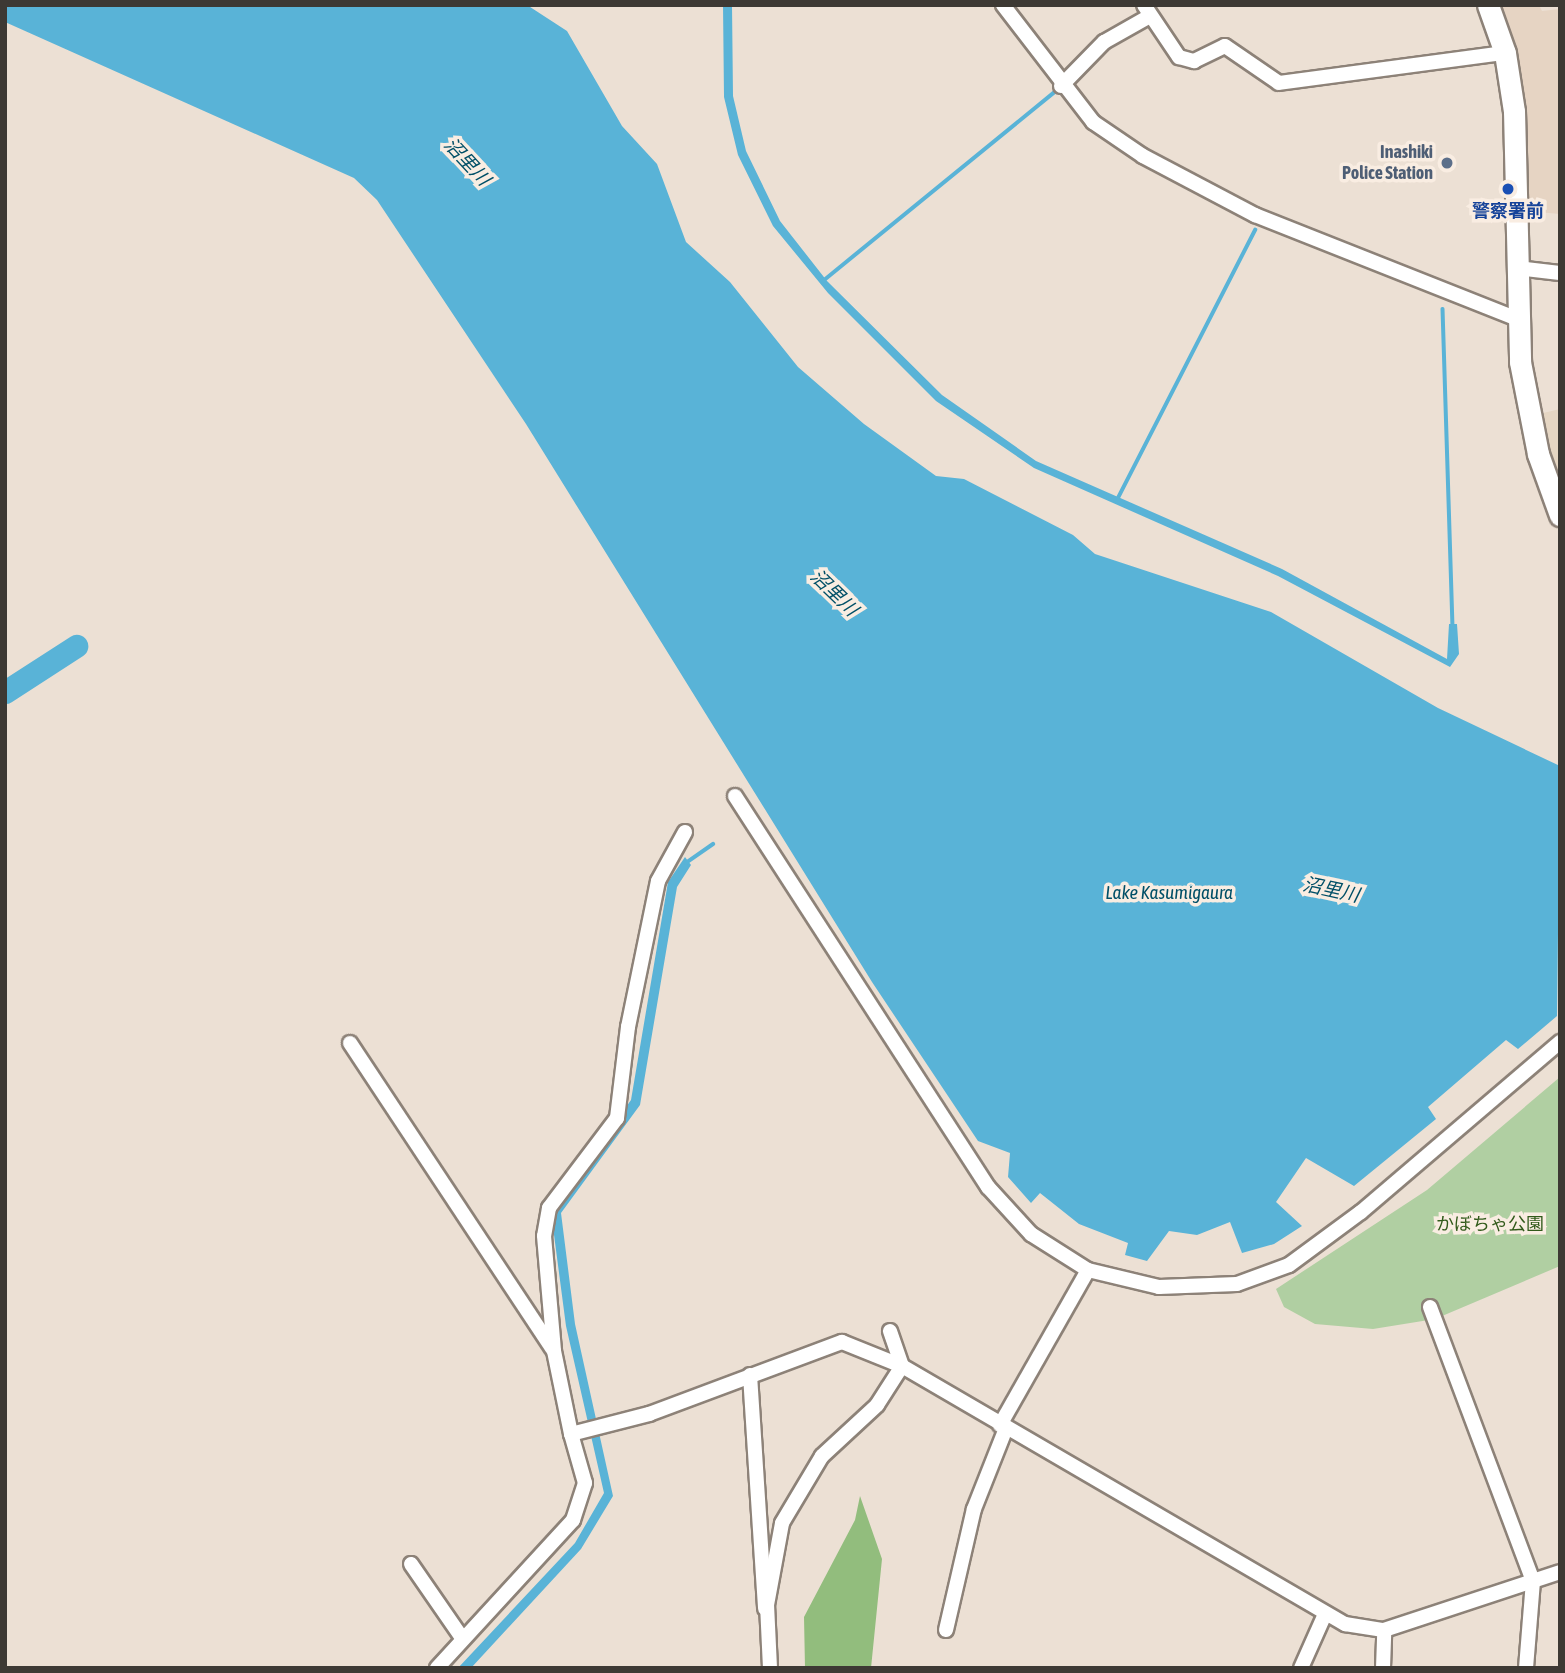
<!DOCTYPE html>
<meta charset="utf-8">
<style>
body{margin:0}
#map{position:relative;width:1565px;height:1673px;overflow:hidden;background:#ece0d4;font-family:"Asap Condensed","Noto Sans JP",sans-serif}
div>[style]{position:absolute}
.commercial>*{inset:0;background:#e5d6c3}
.built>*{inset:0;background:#e6d4c3}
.green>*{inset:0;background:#b0cfa2}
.forest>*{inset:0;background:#92bd7d}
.water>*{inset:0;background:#59b3d7}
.stream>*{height:3.5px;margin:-1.75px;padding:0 1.75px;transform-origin:1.75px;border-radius:1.75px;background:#59b3d7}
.river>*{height:23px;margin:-11.5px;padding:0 11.5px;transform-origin:11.5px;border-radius:11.5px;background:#59b3d7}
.roads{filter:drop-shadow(2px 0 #8d8278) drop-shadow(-2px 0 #8d8278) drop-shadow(0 2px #8d8278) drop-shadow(0 -2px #8d8278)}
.street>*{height:14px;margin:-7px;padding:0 7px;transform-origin:7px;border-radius:7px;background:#fff}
.secondary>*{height:21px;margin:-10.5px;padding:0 10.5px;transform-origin:10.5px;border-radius:10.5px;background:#fff}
.dots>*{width:19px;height:19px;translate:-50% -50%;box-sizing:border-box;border:4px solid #f9ede2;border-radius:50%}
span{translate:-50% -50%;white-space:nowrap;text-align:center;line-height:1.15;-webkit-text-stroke:7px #f9ede2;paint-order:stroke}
.service-label{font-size:18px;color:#4e5e75;font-weight:700}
.right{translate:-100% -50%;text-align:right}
.transit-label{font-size:18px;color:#164399;font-weight:700}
.park-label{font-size:18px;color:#315a1a}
.water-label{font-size:19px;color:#004f67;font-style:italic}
.frame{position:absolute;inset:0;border:7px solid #3d3934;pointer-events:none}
</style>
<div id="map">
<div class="commercial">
<i style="clip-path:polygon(1560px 409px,1560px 491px,1539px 414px)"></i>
</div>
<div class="built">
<i style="clip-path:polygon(1539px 5px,1542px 11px,1560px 9px,1560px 214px,1527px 211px,1521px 95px,1502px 7px)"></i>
</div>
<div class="green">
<i style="clip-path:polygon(1560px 1077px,1560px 1266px,1435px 1319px,1373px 1329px,1315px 1324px,1284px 1307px,1276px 1289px,1427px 1190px)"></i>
</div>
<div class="forest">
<i style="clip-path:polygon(860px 1496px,882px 1559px,871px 1668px,805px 1668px,804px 1617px,855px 1520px)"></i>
</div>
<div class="water">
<i style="clip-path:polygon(5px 5px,527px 5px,567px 31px,622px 126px,657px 164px,686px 242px,730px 282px,798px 367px,864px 424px,936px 476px,964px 479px,1073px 535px,1095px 554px,1271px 612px,1438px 708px,1560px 766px,1557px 1016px,1518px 1049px,1506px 1040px,1428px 1107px,1436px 1119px,1354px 1186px,1306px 1158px,1276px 1202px,1302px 1226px,1274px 1244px,1242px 1253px,1230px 1222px,1197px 1235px,1169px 1231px,1147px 1261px,1125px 1255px,1128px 1243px,1079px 1224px,1040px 1193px,1031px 1203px,1008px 1177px,1010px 1153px,978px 1141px,872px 982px,526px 424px,377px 200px,354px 178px,5px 22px)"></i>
<i style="clip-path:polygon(723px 5px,732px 5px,733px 96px,746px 151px,780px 221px,827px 281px,942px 395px,1036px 461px,1282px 569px,1447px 659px,1449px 624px,1457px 624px,1459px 654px,1450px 667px,1278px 576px,1034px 468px,936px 401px,828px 293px,773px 226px,738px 155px,724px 97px)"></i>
<i style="clip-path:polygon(685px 857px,691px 865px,677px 887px,640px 1105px,561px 1213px,575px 1324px,613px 1496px,581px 1549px,471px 1668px,458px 1668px,575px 1543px,604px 1493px,566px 1326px,551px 1212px,631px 1100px,668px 882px)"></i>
</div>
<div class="stream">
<i style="left:823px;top:281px;width:301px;rotate:-39.2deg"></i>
<i style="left:1443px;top:309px;width:320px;rotate:88.2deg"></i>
<i style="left:1118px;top:498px;width:301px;rotate:-62.9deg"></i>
<i style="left:686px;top:863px;width:33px;rotate:-35deg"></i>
</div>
<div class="river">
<i style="left:5px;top:692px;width:85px;rotate:-32.9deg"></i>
</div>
<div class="roads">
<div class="street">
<i style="left:1003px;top:5px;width:148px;rotate:52.4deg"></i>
<i style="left:1093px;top:122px;width:60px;rotate:34.2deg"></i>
<i style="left:1143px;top:156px;width:127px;rotate:27.8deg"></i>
<i style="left:1255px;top:215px;width:283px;rotate:21.6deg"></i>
<i style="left:1144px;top:5px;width:63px;rotate:56.1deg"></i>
<i style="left:1179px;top:57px;width:16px;rotate:15deg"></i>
<i style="left:1194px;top:61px;width:34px;rotate:-26deg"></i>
<i style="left:1225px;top:46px;width:65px;rotate:34.4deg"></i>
<i style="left:1279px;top:83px;width:228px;rotate:-7.6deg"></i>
<i style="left:1061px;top:86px;width:62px;rotate:-45.7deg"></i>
<i style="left:1104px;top:42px;width:53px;rotate:-29.5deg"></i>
<i style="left:1517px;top:268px;width:43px;rotate:6.6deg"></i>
<i style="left:735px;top:796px;width:466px;rotate:57.1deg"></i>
<i style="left:988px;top:1187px;width:64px;rotate:47.5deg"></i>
<i style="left:1031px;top:1234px;width:67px;rotate:32.3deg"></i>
<i style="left:1088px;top:1270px;width:73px;rotate:13.5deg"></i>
<i style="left:1159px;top:1287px;width:78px;rotate:-2.2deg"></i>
<i style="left:1237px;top:1284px;width:55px;rotate:-20.1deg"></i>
<i style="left:1289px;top:1265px;width:89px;rotate:-36.4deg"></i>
<i style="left:1361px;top:1212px;width:262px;rotate:-40.5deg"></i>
<i style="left:685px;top:832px;width:56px;rotate:118.9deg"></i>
<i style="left:658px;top:881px;width:149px;rotate:101.6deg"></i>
<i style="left:628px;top:1027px;width:92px;rotate:96.9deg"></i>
<i style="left:617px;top:1118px;width:113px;rotate:127.1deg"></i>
<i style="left:549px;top:1208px;width:28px;rotate:100deg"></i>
<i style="left:544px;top:1236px;width:115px;rotate:85deg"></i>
<i style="left:554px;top:1351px;width:85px;rotate:78.4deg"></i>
<i style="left:571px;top:1434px;width:81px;rotate:-14.4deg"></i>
<i style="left:649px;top:1414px;width:206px;rotate:-20.5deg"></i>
<i style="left:842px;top:1342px;width:65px;rotate:21.8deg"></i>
<i style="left:902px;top:1366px;width:513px;rotate:30.22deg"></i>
<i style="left:1345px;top:1624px;width:39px;rotate:9deg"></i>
<i style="left:1384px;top:1630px;width:185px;rotate:-18.2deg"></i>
<i style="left:350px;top:1043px;width:366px;rotate:56.5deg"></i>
<i style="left:1430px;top:1307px;width:293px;rotate:69.4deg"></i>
<i style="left:1533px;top:1581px;width:87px;rotate:94.6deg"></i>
<i style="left:750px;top:1375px;width:234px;rotate:86.3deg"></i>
<i style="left:1000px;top:1425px;width:178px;rotate:-60.4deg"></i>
<i style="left:411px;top:1564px;width:90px;rotate:55.4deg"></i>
<i style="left:946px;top:1630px;width:124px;rotate:-77deg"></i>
<i style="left:974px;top:1509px;width:87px;rotate:-68.4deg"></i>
<i style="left:437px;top:1668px;width:201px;rotate:-47.4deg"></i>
<i style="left:573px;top:1520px;width:39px;rotate:-72deg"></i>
<i style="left:585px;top:1483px;width:51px;rotate:-105.9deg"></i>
<i style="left:770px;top:1668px;width:63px;rotate:-92.7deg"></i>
<i style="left:767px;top:1605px;width:83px;rotate:-79.6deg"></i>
<i style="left:782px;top:1523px;width:78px;rotate:-59.2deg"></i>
<i style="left:822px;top:1456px;width:75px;rotate:-42.8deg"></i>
<i style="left:877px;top:1405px;width:46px;rotate:-57.3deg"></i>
<i style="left:902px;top:1366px;width:37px;rotate:-109deg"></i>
<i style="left:1301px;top:1668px;width:59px;rotate:-66deg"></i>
<i style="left:1383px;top:1668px;width:38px;rotate:-88deg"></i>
</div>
<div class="secondary">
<i style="left:1488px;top:5px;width:51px;rotate:70.5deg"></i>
<i style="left:1505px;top:53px;width:59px;rotate:81.2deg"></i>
<i style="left:1514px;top:111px;width:251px;rotate:88.6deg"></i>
<i style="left:1520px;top:362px;width:94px;rotate:78.9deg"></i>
<i style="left:1538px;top:454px;width:65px;rotate:70.2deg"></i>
</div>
</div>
<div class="dots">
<i style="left:1447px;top:163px;background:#5c6f8a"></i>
<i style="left:1508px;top:189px;background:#1a4fb4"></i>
</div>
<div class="service-label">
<span class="right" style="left:1433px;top:163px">Inashiki<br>Police Station</span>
</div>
<div class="transit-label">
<span style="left:1508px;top:211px">警察署前</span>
</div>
<div class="park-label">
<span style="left:1490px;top:1224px">かぼちゃ公園</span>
</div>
<div class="water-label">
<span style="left:467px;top:162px;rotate:47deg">沼里川</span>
<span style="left:834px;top:593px;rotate:44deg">沼里川</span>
<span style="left:1331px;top:890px;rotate:12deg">沼里川</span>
<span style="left:1169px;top:893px">Lake Kasumigaura</span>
</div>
<div class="frame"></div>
</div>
